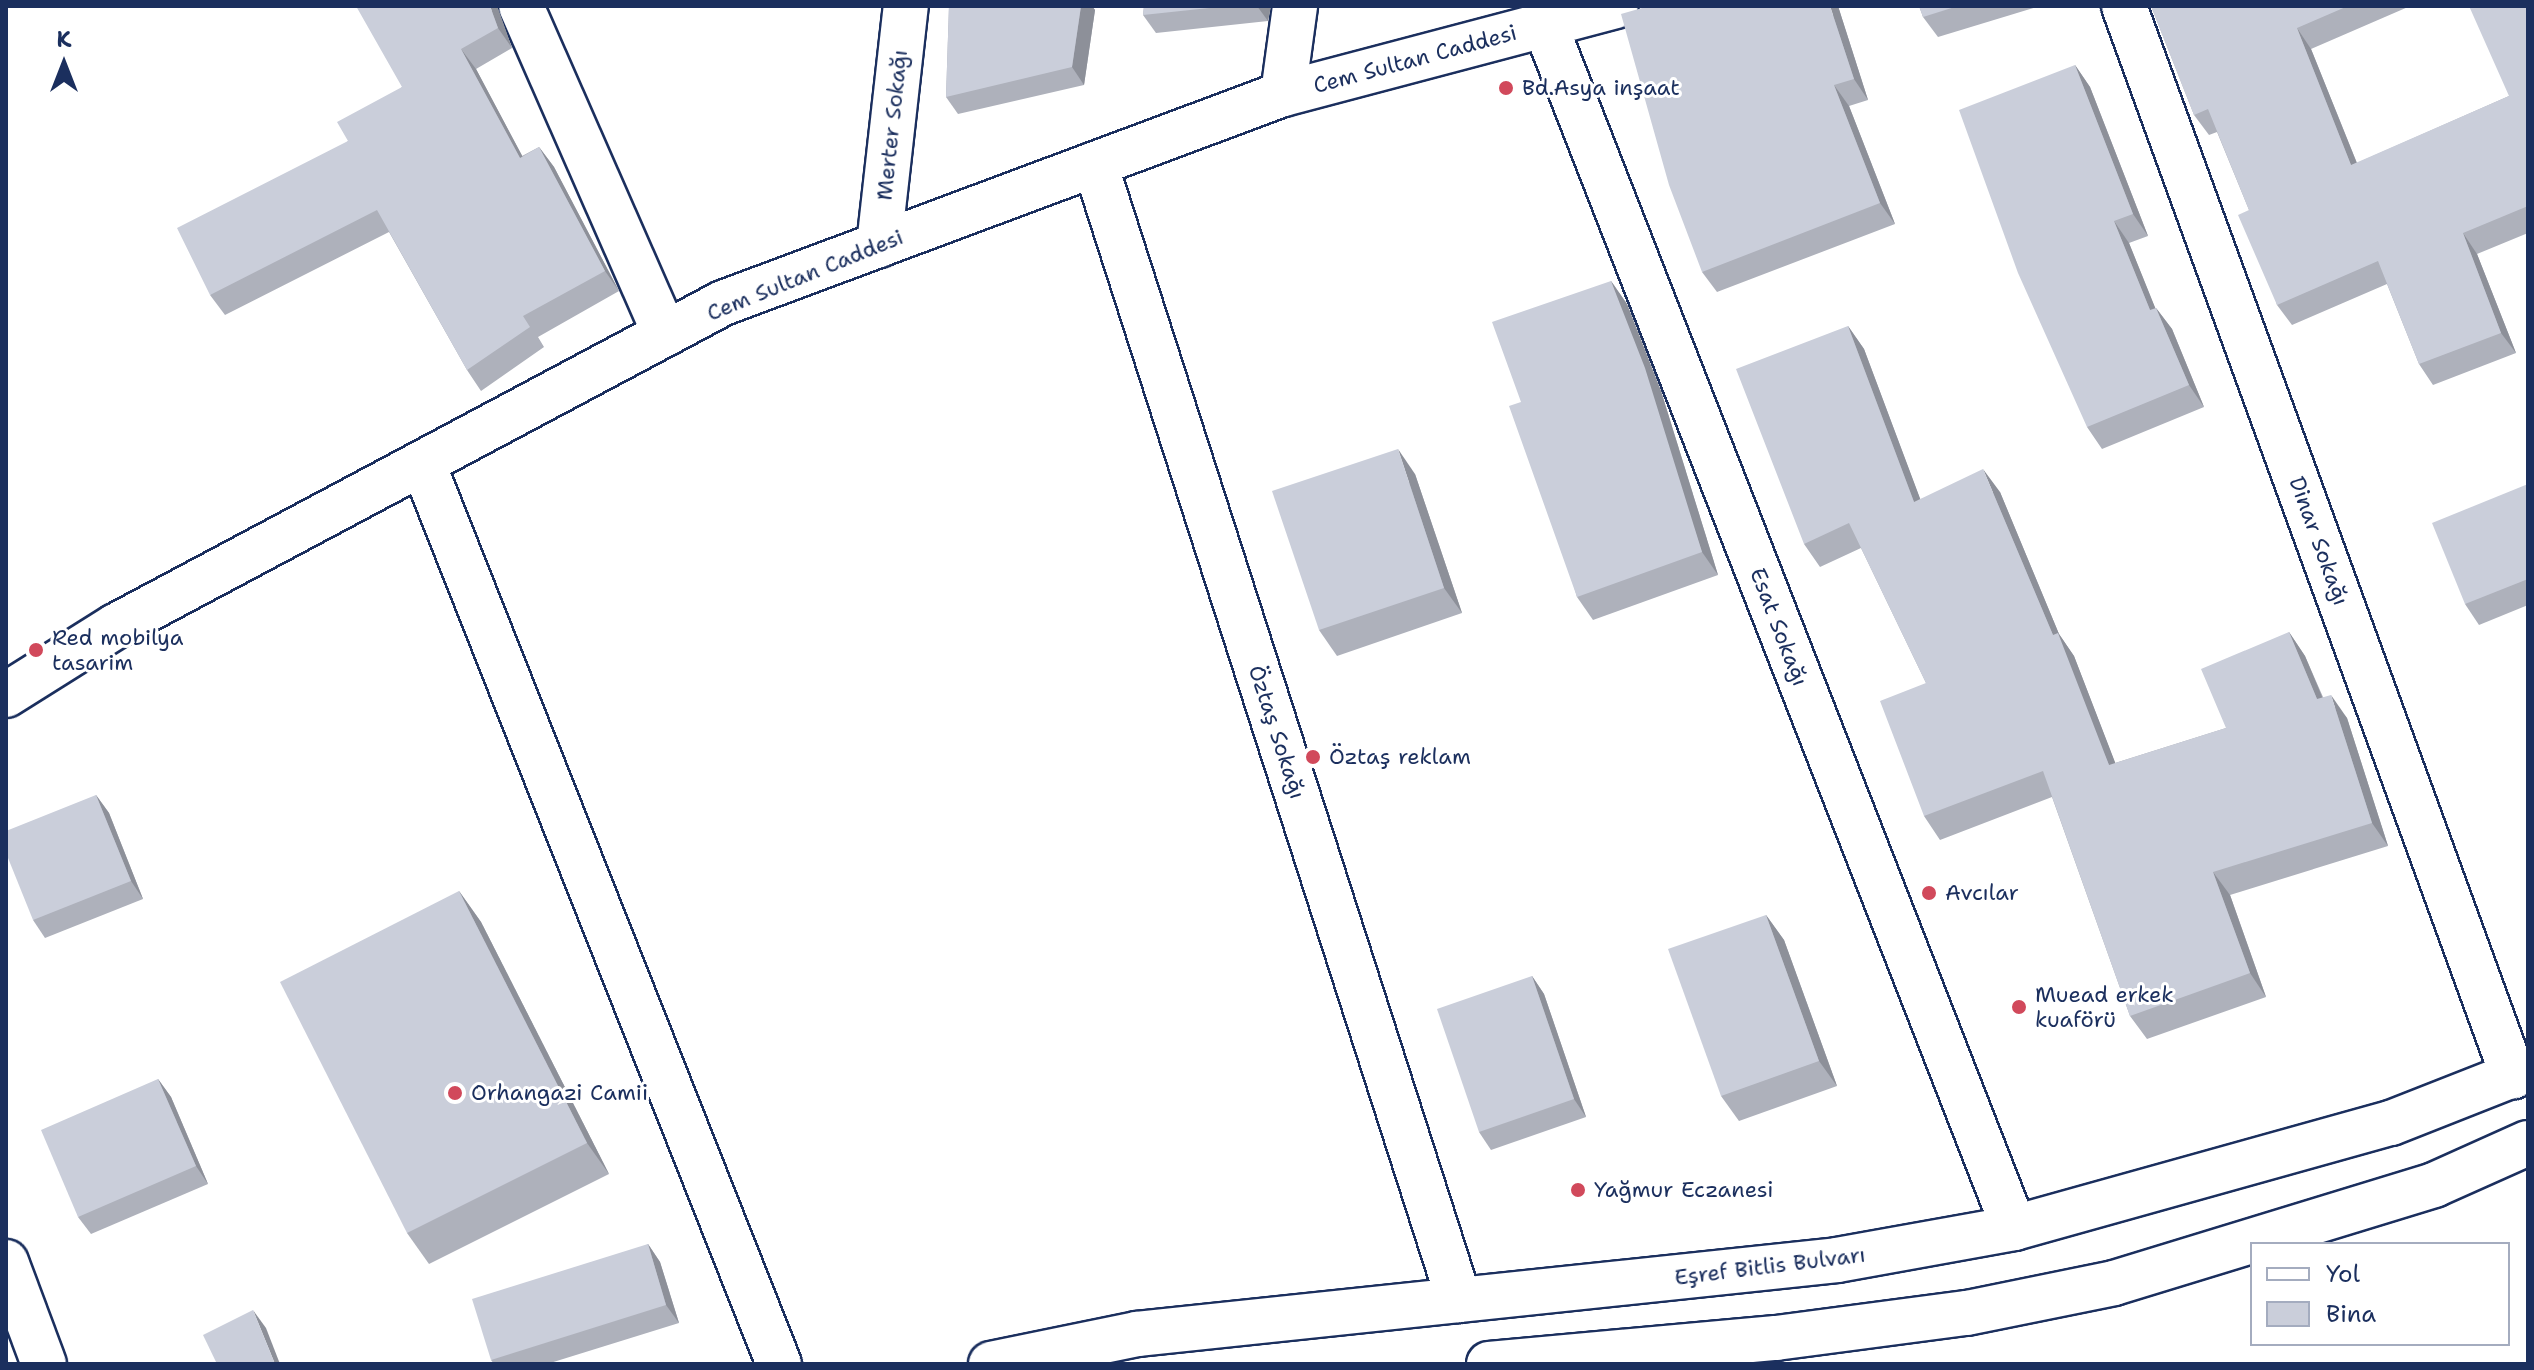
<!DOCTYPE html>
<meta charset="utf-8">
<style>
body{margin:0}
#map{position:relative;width:2534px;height:1370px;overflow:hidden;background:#fff;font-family:"Shantell Sans",sans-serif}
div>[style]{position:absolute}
.roads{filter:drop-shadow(2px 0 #1b2f5e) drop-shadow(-2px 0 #1b2f5e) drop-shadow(0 2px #1b2f5e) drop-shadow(0 -2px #1b2f5e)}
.street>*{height:44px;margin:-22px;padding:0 22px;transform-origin:22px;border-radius:22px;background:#fff}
.primary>*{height:44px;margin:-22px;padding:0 22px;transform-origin:22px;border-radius:22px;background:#fff}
.wall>*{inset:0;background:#aeb1bb}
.shaded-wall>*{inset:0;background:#8d9099}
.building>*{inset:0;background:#caceda}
.dots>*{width:22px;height:22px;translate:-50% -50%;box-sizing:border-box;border:4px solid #fff;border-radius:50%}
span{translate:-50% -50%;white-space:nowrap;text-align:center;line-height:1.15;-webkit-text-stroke:6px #fff;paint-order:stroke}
.street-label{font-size:22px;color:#1b2f5e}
.poi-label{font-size:22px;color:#1b2f5e}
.left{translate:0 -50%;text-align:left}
.frame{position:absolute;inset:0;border:8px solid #1b2f5e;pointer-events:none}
.legend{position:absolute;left:2250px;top:1242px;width:260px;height:104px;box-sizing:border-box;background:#fff;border:2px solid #a4acbf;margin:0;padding:10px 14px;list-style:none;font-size:24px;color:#1b2f5e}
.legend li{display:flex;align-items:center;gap:16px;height:40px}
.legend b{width:40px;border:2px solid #a4acbf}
.north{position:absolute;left:24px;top:24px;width:80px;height:80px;-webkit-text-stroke:6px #fff;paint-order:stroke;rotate:0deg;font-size:22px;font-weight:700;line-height:32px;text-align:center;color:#1b2f5e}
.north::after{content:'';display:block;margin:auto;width:28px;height:36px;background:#1b2f5e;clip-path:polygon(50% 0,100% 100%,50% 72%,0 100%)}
</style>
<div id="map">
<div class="roads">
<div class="street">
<i style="left:521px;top:6px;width:358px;rotate:66.3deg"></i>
<i style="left:2124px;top:6px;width:1139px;rotate:70.02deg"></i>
<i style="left:1545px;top:25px;width:1291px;rotate:68.7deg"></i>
<i style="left:1283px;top:94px;width:89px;rotate:-82.2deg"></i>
<i style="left:1095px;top:164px;width:1193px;rotate:72.23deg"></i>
<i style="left:879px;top:245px;width:241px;rotate:-83.6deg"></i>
<i style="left:423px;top:464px;width:968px;rotate:68.42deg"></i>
<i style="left:6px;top:695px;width:130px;rotate:-32.1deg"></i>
<i style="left:116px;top:626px;width:688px;rotate:-28.02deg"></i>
<i style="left:723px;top:303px;width:598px;rotate:-20.47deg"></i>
<i style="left:1283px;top:94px;width:344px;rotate:-14.8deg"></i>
<i style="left:6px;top:1262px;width:109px;rotate:69.6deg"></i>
</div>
<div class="primary">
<i style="left:991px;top:1364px;width:149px;rotate:-11.6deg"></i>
<i style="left:1137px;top:1334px;width:704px;rotate:-6.03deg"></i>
<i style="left:1837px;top:1260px;width:180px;rotate:-10.2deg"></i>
<i style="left:2014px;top:1228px;width:391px;rotate:-15.6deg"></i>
<i style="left:2391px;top:1123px;width:147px;rotate:-21.5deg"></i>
<i style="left:1489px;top:1364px;width:288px;rotate:-5.2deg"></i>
<i style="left:1776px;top:1338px;width:193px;rotate:-7.5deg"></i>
<i style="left:1967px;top:1313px;width:150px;rotate:-11.5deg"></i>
<i style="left:2114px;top:1283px;width:335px;rotate:-17deg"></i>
<i style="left:2434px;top:1185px;width:103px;rotate:-24.1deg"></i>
</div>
</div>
<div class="wall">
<i style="clip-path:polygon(497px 6px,512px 48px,476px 69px,522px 156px,539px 147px,554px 167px,619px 291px,538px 337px,544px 347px,481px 391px,467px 370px,389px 232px,225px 315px,210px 295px,348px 141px,402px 87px)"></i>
<i style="clip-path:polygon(949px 6px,1092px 6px,1095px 10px,1084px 85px,958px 114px,946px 97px)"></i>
<i style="clip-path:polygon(1144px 6px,1271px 6px,1268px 21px,1156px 33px,1143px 15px)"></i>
<i style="clip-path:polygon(1838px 6px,1868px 100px,1849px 106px,1895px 224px,1717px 292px,1702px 272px)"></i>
<i style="clip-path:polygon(1919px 6px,2040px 6px,1938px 37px,1923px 17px)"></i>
<i style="clip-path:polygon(2151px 6px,2407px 6px,2408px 7px,2311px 49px,2357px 163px,2509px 96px,2528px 6px,2528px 233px,2477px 254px,2516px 353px,2433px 385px,2419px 364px,2387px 284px,2292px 325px,2277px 305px,2249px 210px,2217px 132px,2209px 135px,2194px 115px)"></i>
<i style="clip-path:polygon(2075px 65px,2090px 87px,2148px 236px,2129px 243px,2155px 308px,2156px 308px,2172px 329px,2204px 407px,2102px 449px,2087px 427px)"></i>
<i style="clip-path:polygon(1611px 281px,1627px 304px,1661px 391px,1718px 575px,1593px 620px,1577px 597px,1521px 402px)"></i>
<i style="clip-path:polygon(1848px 326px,1864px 349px,1920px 499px,2000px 492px,2059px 634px,2074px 656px,2115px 763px,2226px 728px,2289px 632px,2305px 656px,2323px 697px,2347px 718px,2388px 846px,2230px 895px,2266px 997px,2147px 1039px,2130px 1016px,2052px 797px,1940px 840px,1924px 816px,1926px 683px,1861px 548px,1820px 567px,1804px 544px)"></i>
<i style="clip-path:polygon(1415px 474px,1462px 613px,1337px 656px,1319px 630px)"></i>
<i style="clip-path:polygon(2528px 484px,2528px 605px,2479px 625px,2465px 604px)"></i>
<i style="clip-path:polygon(96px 795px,109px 813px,143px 899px,45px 938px,33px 920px)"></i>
<i style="clip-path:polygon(459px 891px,481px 922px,609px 1174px,429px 1264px,407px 1233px)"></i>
<i style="clip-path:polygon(1766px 915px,1784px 940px,1837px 1086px,1739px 1121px,1721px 1096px)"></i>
<i style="clip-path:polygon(1532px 976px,1544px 994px,1586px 1117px,1491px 1150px,1479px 1132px)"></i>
<i style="clip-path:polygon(158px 1079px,171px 1097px,208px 1184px,91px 1234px,78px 1217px)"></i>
<i style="clip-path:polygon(648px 1244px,660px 1262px,679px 1323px,547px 1364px,494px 1364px,491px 1360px)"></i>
</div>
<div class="shaded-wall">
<i style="clip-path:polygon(490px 6px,497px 6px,512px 48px,498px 28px)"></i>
<i style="clip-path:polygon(1081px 6px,1092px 6px,1095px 10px,1084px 85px,1072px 67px)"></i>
<i style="clip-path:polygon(1257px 6px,1271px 6px,1268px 21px)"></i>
<i style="clip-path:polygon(1830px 6px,1838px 6px,1868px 100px,1854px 79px)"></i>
<i style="clip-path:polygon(2297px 28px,2311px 49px,2366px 186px,2351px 165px)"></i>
<i style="clip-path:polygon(461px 49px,476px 69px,534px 178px,520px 158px)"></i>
<i style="clip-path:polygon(2075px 65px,2090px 87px,2148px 236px,2133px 214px)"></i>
<i style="clip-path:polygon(1834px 85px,1849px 106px,1895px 224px,1880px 203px)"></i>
<i style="clip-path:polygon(539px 147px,554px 167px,619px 291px,605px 271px)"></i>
<i style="clip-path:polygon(2114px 221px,2129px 243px,2165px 332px,2150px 310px)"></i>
<i style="clip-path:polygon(2463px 233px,2477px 254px,2516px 353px,2501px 333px)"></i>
<i style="clip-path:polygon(1611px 281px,1627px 304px,1661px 391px,1718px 575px,1702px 552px)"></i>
<i style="clip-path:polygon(2156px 308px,2172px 329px,2204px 407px,2189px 385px)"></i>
<i style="clip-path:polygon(1848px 326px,1864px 349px,1930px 525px,1914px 502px)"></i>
<i style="clip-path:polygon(1398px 449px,1415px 474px,1462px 613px,1444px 588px)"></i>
<i style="clip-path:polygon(1983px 469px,2000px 492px,2059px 634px,2074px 656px,2125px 788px,2109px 765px,2053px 635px)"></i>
<i style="clip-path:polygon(2289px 632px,2305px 656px,2333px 723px,2317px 699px)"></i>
<i style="clip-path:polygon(2331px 695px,2347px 718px,2388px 846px,2372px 823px)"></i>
<i style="clip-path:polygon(96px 795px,109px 813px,143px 899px,131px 881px)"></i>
<i style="clip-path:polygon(2213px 872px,2230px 895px,2266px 997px,2250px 973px)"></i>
<i style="clip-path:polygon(459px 891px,481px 922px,609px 1174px,587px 1143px)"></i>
<i style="clip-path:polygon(1766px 915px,1784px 940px,1837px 1086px,1819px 1061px)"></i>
<i style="clip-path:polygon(1532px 976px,1544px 994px,1586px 1117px,1574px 1099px)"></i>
<i style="clip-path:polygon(158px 1079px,171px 1097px,208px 1184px,196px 1166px)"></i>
<i style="clip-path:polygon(648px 1244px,660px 1262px,679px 1323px,666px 1305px)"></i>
<i style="clip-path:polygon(253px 1310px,266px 1328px,280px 1364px,275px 1364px)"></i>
</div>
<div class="building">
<i style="clip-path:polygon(356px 6px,490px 6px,498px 28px,461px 49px,520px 158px,539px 147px,605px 271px,523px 316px,530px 327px,467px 370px,377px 210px,210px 295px,177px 228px,348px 141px,337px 122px,402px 87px)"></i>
<i style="clip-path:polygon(949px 6px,1081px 6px,1072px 67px,946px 97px)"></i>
<i style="clip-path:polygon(1144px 6px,1228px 6px,1143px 15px)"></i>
<i style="clip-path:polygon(1649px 6px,1830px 6px,1854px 79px,1834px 85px,1880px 203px,1702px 272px,1669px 185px,1621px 14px)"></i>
<i style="clip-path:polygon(1919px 6px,1958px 6px,1923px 17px)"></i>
<i style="clip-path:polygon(2151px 6px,2348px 6px,2297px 28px,2351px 165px,2509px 96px,2469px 6px,2528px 6px,2528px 206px,2463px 233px,2501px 333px,2419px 364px,2378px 261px,2277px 305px,2238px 215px,2249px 210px,2208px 109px,2194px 115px)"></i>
<i style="clip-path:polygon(2075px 65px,2133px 214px,2114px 221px,2150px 310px,2156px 308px,2189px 385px,2087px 427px,2018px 273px,1959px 110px)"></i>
<i style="clip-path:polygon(1611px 281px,1645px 368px,1702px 552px,1577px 597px,1509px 406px,1521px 402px,1492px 322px)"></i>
<i style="clip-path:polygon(1848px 326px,1914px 502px,1983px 469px,2053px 635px,2058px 633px,2109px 765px,2226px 728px,2201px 669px,2289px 632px,2317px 699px,2331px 695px,2372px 823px,2213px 872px,2250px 973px,2130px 1016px,2043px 771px,1924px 816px,1880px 701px,1926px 683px,1849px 523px,1804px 544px,1736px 369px)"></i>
<i style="clip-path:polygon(1398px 449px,1444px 588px,1319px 630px,1272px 491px)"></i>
<i style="clip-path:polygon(2528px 484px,2528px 579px,2465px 604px,2432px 523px)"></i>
<i style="clip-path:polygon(96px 795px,131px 881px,33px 920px,6px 853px,6px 831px)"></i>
<i style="clip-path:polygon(459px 891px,587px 1143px,407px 1233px,280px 982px)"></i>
<i style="clip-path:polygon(1766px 915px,1819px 1061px,1721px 1096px,1668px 949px)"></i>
<i style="clip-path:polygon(1532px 976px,1574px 1099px,1479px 1132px,1437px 1009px)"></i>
<i style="clip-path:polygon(158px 1079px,196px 1166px,78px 1217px,41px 1130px)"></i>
<i style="clip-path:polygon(648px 1244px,666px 1305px,491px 1360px,472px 1299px)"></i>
<i style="clip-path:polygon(253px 1310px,275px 1364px,217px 1364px,203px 1335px)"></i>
</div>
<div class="dots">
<i style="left:1506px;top:88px;background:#d1495b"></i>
<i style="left:36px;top:650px;background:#d1495b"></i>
<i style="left:1313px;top:757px;background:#d1495b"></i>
<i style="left:1929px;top:893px;background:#d1495b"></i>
<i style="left:2019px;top:1007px;background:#d1495b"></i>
<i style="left:455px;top:1093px;background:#d1495b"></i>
<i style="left:1578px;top:1190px;background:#d1495b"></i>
</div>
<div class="street-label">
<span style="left:1415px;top:59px;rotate:-15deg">Cem Sultan Caddesi</span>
<span style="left:892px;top:125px;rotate:-84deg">Merter Sokağı</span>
<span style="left:805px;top:275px;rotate:-22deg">Cem Sultan Caddesi</span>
<span style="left:2319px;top:541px;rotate:70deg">Dinar Sokağı</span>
<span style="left:1779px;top:627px;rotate:69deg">Esat Sokağı</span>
<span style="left:1277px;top:732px;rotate:72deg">Öztaş Sokağı</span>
<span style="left:1770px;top:1266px;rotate:-7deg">Eşref Bitlis Bulvarı</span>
</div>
<div class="poi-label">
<span class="left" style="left:1522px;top:88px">Bd.Asya inşaat</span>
<span class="left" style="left:52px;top:650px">Red mobilya<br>tasarim</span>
<span class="left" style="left:1329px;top:757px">Öztaş reklam</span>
<span class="left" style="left:1945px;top:893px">Avcılar</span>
<span class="left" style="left:2035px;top:1007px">Muead erkek<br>kuaförü</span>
<span class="left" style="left:471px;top:1093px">Orhangazi Camii</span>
<span class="left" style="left:1594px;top:1190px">Yağmur Eczanesi</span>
</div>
<div class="frame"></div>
<ul class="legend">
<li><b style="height:10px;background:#fff"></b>Yol</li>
<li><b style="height:22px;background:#caceda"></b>Bina</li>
</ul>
<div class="north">K</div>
</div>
